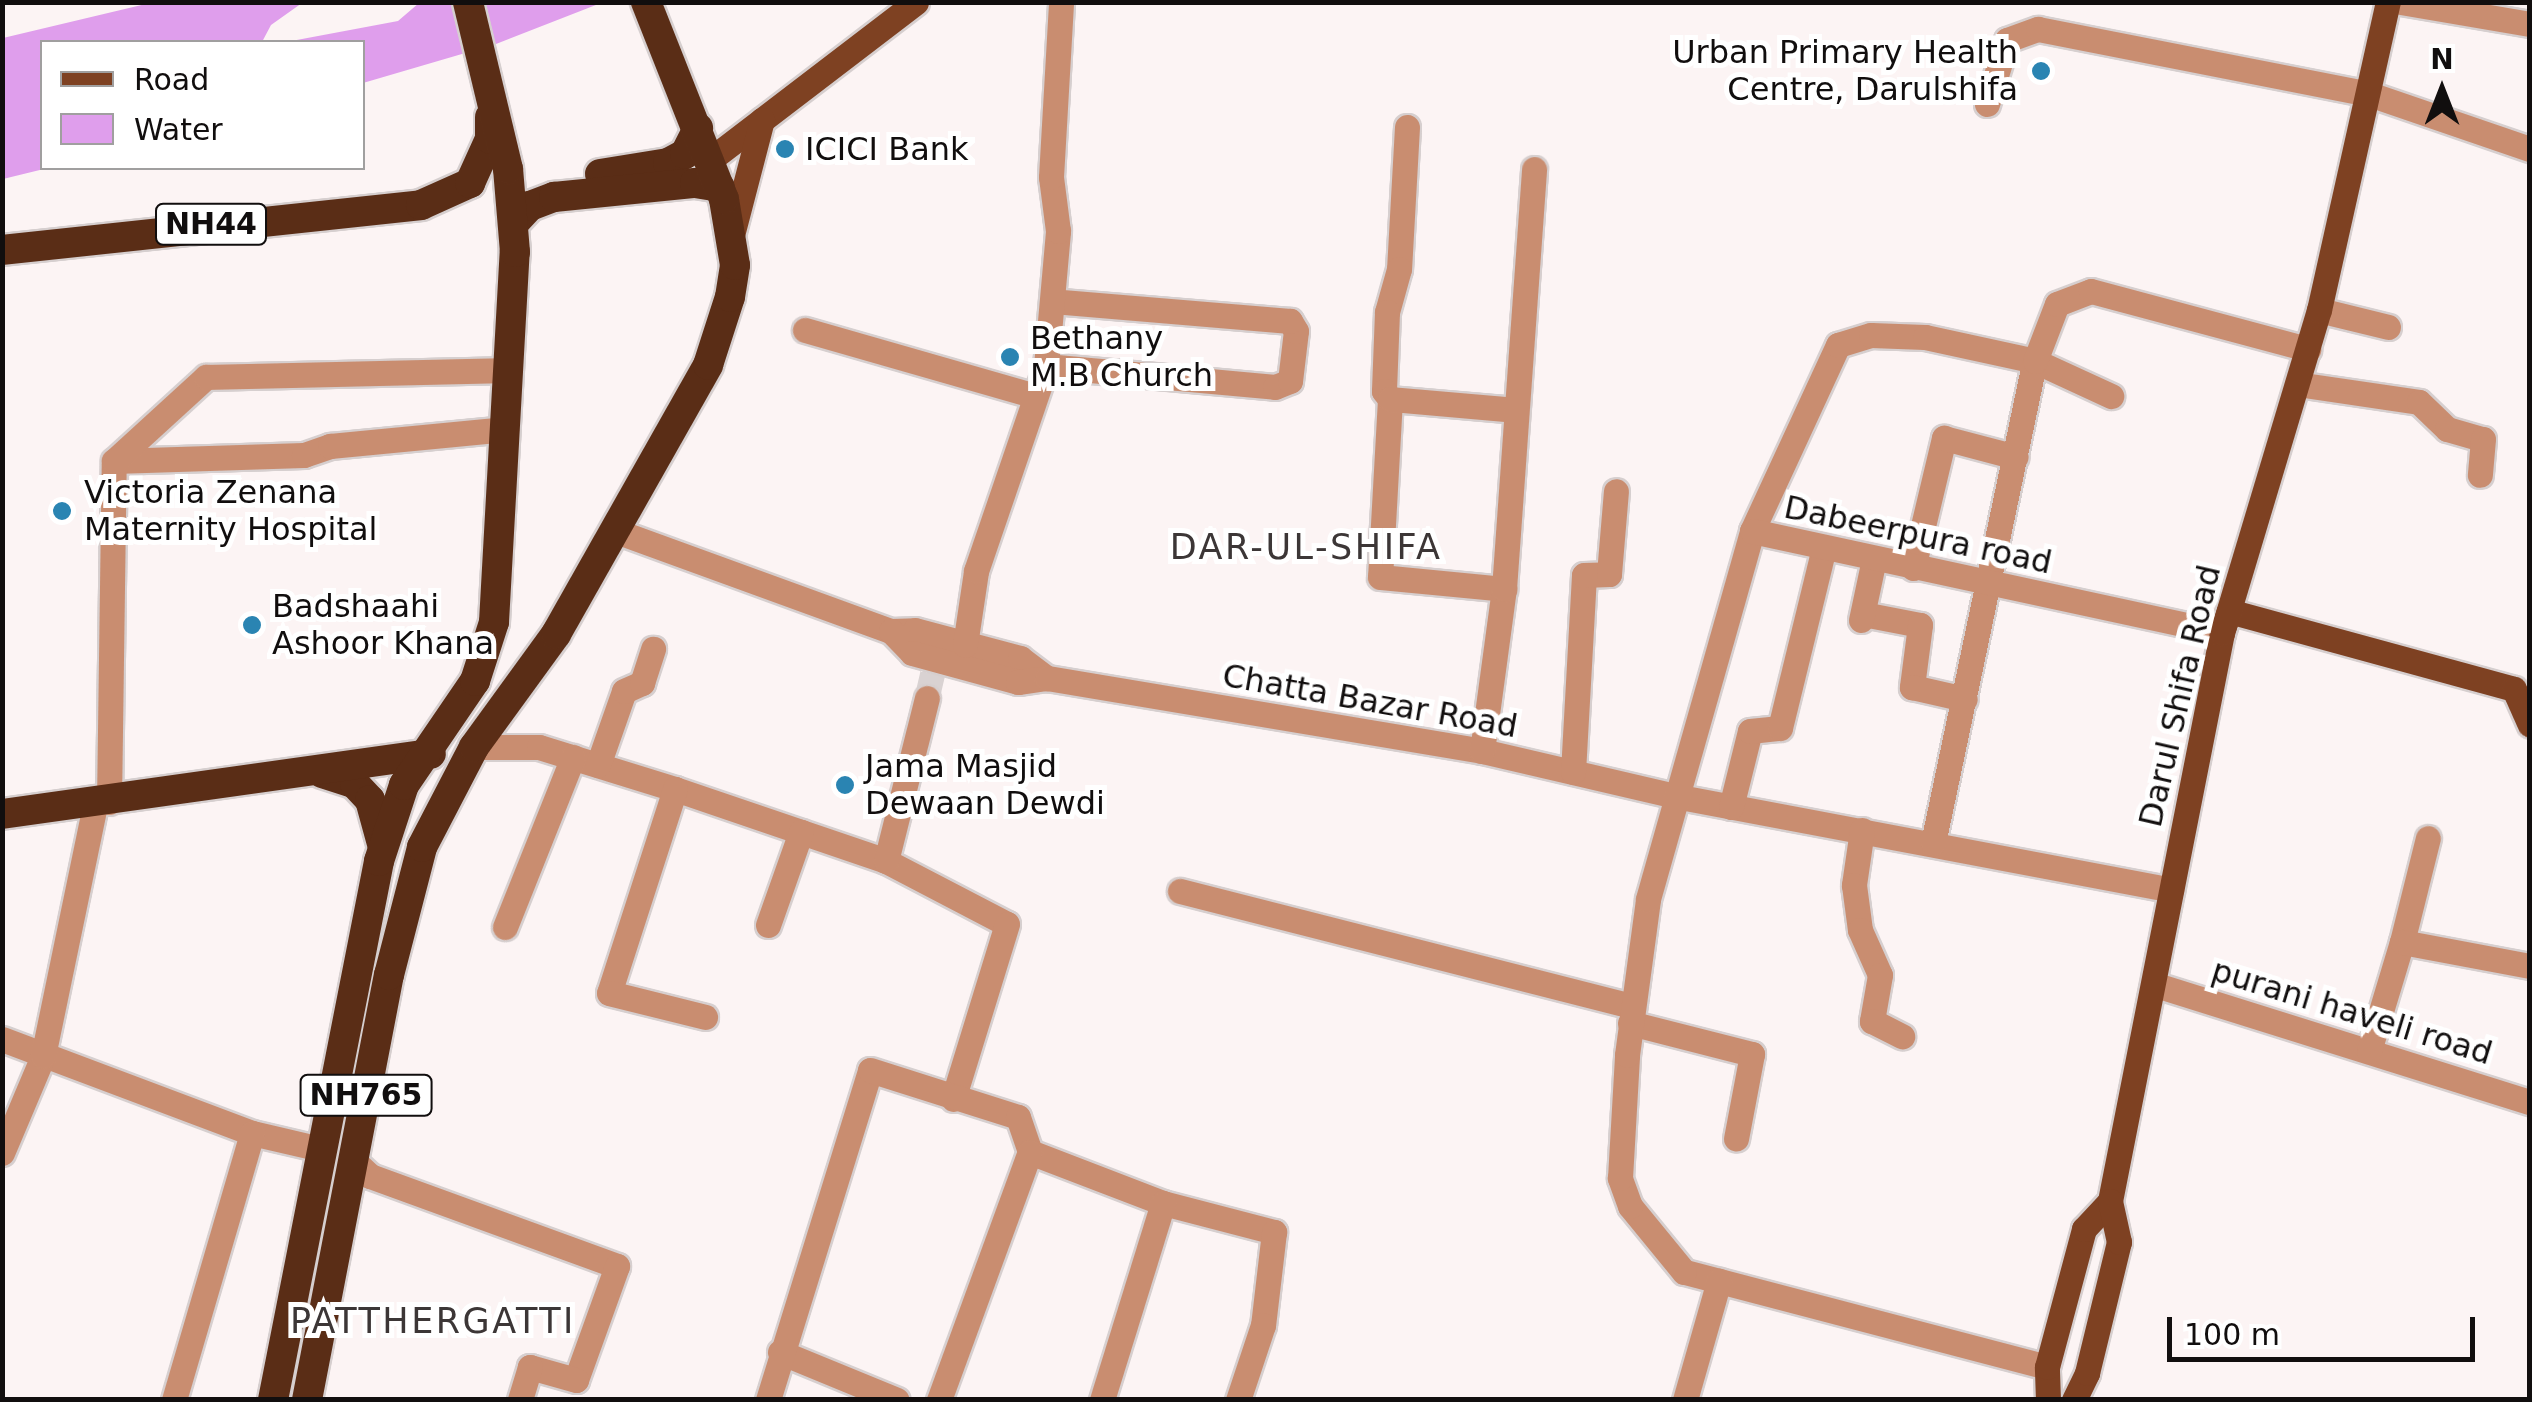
<!DOCTYPE html>
<style>
body{margin:0}
#map{position:relative;width:2532px;height:1402px;overflow:hidden;background:#fcf4f4;font-family:"DejaVu Sans",sans-serif}
div>[style]{position:absolute}
.water>*{inset:0;background:#df9eec}
.minor-tunnel>*{height:25px;margin-top:-12.5px;transform-origin:0;background:repeating-linear-gradient(90deg,#d9d2d2 0 25px,transparent 0 37px)}
.roads{filter:drop-shadow(2px 0 #d6cfcf) drop-shadow(-2px 0 #d6cfcf) drop-shadow(0 2px #d6cfcf) drop-shadow(0 -2px #d6cfcf)}
.minor>*{height:25px;margin:-12.5px;padding:0 12.5px;transform-origin:12.5px;border-radius:12.5px;background:#c98d70}
.major>*{height:25px;margin:-12.5px;padding:0 12.5px;transform-origin:12.5px;border-radius:12.5px;background:#7e4122}
.highway>*{height:30px;margin:-15px;padding:0 15px;transform-origin:15px;border-radius:15px;background:#5a2d16}
.dots>*{width:28px;height:28px;translate:-50% -50%;box-sizing:border-box;border:5px solid #fff;border-radius:50%}
span{translate:-50% -50%;white-space:nowrap;text-align:center;line-height:1.15;-webkit-text-stroke:10px #fff;paint-order:stroke}
.shield-label span{padding:2px 8px;background:#fff;border:2px solid;border-radius:8px;-webkit-text-stroke-width:0}
.shield-label{font-size:30px;color:#110e0e;font-weight:700}
.poi-label{font-size:32px;color:#110e0e}
.right{translate:-100% -50%;text-align:right}
.left{translate:0 -50%;text-align:left}
.street-label{font-size:32px;color:#110e0e}
.neighbourhood-label{font-size:35px;color:#3c3636;letter-spacing:2.5px}
.frame{position:absolute;inset:0;border:5px solid #110e0e;pointer-events:none}
.legend{position:absolute;left:40px;top:40px;width:325px;height:130px;box-sizing:border-box;background:#fff;border:2px solid #a09f9f;margin:0;padding:12px 18px;list-style:none;font-size:30px;color:#110e0e}
.legend li{display:flex;align-items:center;gap:20px;height:50px}
.legend b{width:50px;border:2px solid #a09f9f}
.north{position:absolute;left:2392px;top:40px;width:100px;height:100px;-webkit-text-stroke:8px #fff;paint-order:stroke;rotate:0deg;font-size:28px;font-weight:700;line-height:40px;text-align:center;color:#110e0e}
.north::after{content:'';display:block;margin:auto;width:35px;height:45px;background:#110e0e;clip-path:polygon(50% 0,100% 100%,50% 72%,0 100%)}
.scale{position:absolute;left:2167px;top:1317px;width:308px;height:45px;box-sizing:border-box;border:5px solid #110e0e;border-top:0;padding-left:12px;font-size:30px;line-height:35px;white-space:nowrap;color:#110e0e;-webkit-text-stroke:8px #fff;paint-order:stroke}
</style>
<div id="map">
<div class="water">
<i style="clip-path:polygon(150px 3px,302px 3px,271px 25px,262px 42px,42px 42px,42px 168px,48px 168px,3px 179px,3px 38px)"></i>
<i style="clip-path:polygon(419px 3px,601px 3px,496px 44px,363px 83px,362px 42px,286px 42px,398px 21px)"></i>
</div>
<div class="minor-tunnel">
<i style="left:927px;top:698px;width:39px;rotate:-77deg"></i>
</div>
<div class="roads">
<div class="minor">
<i style="left:2401px;top:2px;width:131px;rotate:9.7deg"></i>
<i style="left:1987px;top:104px;width:67px;rotate:-72.6deg"></i>
<i style="left:2007px;top:40px;width:33px;rotate:-20deg"></i>
<i style="left:2038px;top:29px;width:337px;rotate:11.1deg"></i>
<i style="left:2369px;top:94px;width:170px;rotate:18.9deg"></i>
<i style="left:1407px;top:127px;width:142px;rotate:93.2deg"></i>
<i style="left:1399px;top:269px;width:45px;rotate:105.6deg"></i>
<i style="left:1387px;top:312px;width:79px;rotate:92.2deg"></i>
<i style="left:1384px;top:391px;width:10px;rotate:53deg"></i>
<i style="left:1390px;top:399px;width:178px;rotate:93.2deg"></i>
<i style="left:1380px;top:577px;width:125px;rotate:5.5deg"></i>
<i style="left:2319px;top:310px;width:71px;rotate:13.8deg"></i>
<i style="left:805px;top:330px;width:239px;rotate:16deg"></i>
<i style="left:1046px;top:366px;width:230px;rotate:5.2deg"></i>
<i style="left:1275px;top:387px;width:16px;rotate:-22deg"></i>
<i style="left:1290px;top:381px;width:50px;rotate:-83.2deg"></i>
<i style="left:1296px;top:331px;width:12px;rotate:-121deg"></i>
<i style="left:1290px;top:321px;width:238px;rotate:-175.2deg"></i>
<i style="left:2297px;top:384px;width:123px;rotate:8.4deg"></i>
<i style="left:2419px;top:402px;width:39px;rotate:44deg"></i>
<i style="left:2447px;top:429px;width:37px;rotate:16deg"></i>
<i style="left:2483px;top:439px;width:36px;rotate:95deg"></i>
<i style="left:1390px;top:399px;width:126px;rotate:5deg"></i>
<i style="left:114px;top:461px;width:190px;rotate:-1.8deg"></i>
<i style="left:304px;top:455px;width:28px;rotate:-19deg"></i>
<i style="left:330px;top:446px;width:177px;rotate:-5.5deg"></i>
<i style="left:613px;top:530px;width:296px;rotate:20deg"></i>
<i style="left:891px;top:631px;width:24px;rotate:-2deg"></i>
<i style="left:915px;top:630px;width:109px;rotate:14.9deg"></i>
<i style="left:1020px;top:658px;width:34px;rotate:37deg"></i>
<i style="left:1752px;top:531px;width:205px;rotate:-65.2deg"></i>
<i style="left:1838px;top:345px;width:34px;rotate:-17deg"></i>
<i style="left:1871px;top:335px;width:54px;rotate:2.1deg"></i>
<i style="left:1925px;top:337px;width:113px;rotate:12.3deg"></i>
<i style="left:2035px;top:361px;width:84px;rotate:24.7deg"></i>
<i style="left:1913px;top:568px;width:134px;rotate:-76.6deg"></i>
<i style="left:1944px;top:438px;width:74px;rotate:14.8deg"></i>
<i style="left:1863px;top:614px;width:58px;rotate:10.9deg"></i>
<i style="left:1920px;top:625px;width:63px;rotate:97.4deg"></i>
<i style="left:1912px;top:687px;width:54px;rotate:12.8deg"></i>
<i style="left:1861px;top:620px;width:62px;rotate:-78deg"></i>
<i style="left:891px;top:631px;width:30px;rotate:46deg"></i>
<i style="left:912px;top:653px;width:110px;rotate:15.3deg"></i>
<i style="left:1018px;top:682px;width:29px;rotate:-8deg"></i>
<i style="left:1047px;top:678px;width:441px;rotate:9.5deg"></i>
<i style="left:1482px;top:751px;width:203px;rotate:13.1deg"></i>
<i style="left:1680px;top:797px;width:500px;rotate:10.7deg"></i>
<i style="left:965px;top:645px;width:75px;rotate:-81.5deg"></i>
<i style="left:976px;top:571px;width:217px;rotate:-71.1deg"></i>
<i style="left:1046px;top:366px;width:136px;rotate:-84.9deg"></i>
<i style="left:1058px;top:231px;width:54px;rotate:-97.4deg"></i>
<i style="left:1051px;top:177px;width:175px;rotate:-86.7deg"></i>
<i style="left:474px;top:747px;width:65px"></i>
<i style="left:539px;top:747px;width:142px;rotate:17.2deg"></i>
<i style="left:675px;top:789px;width:223px;rotate:18.8deg"></i>
<i style="left:886px;top:861px;width:136px;rotate:27.5deg"></i>
<i style="left:1007px;top:924px;width:183px;rotate:107.1deg"></i>
<i style="left:1482px;top:751px;width:163px;rotate:-82.3deg"></i>
<i style="left:1504px;top:589px;width:421px;rotate:-85.9deg"></i>
<i style="left:598px;top:765px;width:78px;rotate:-70.6deg"></i>
<i style="left:624px;top:691px;width:20px;rotate:-24deg"></i>
<i style="left:642px;top:683px;width:36px;rotate:-72deg"></i>
<i style="left:1573px;top:772px;width:197px;rotate:-86.8deg"></i>
<i style="left:1584px;top:575px;width:25px;rotate:-2deg"></i>
<i style="left:1609px;top:574px;width:83px;rotate:-85.2deg"></i>
<i style="left:675px;top:789px;width:214px;rotate:107.9deg"></i>
<i style="left:609px;top:993px;width:99px;rotate:14deg"></i>
<i style="left:109px;top:802px;width:341px;rotate:-89.2deg"></i>
<i style="left:114px;top:461px;width:125px;rotate:-42.4deg"></i>
<i style="left:206px;top:377px;width:303px;rotate:-1.3deg"></i>
<i style="left:1731px;top:807px;width:78px;rotate:-76deg"></i>
<i style="left:1750px;top:731px;width:30px;rotate:-6deg"></i>
<i style="left:1780px;top:728px;width:185px;rotate:-76.3deg"></i>
<i style="left:1862px;top:830px;width:56px;rotate:98.3deg"></i>
<i style="left:1854px;top:885px;width:45px;rotate:82.4deg"></i>
<i style="left:1860px;top:930px;width:49px;rotate:66deg"></i>
<i style="left:1880px;top:975px;width:47px;rotate:99.9deg"></i>
<i style="left:1872px;top:1021px;width:34px;rotate:27deg"></i>
<i style="left:1933px;top:843px;width:493px;rotate:-78.1deg"></i>
<i style="left:2035px;top:361px;width:61px;rotate:-68.9deg"></i>
<i style="left:2057px;top:304px;width:36px;rotate:-21deg"></i>
<i style="left:2091px;top:291px;width:225px;rotate:15deg"></i>
<i style="left:886px;top:861px;width:168px;rotate:-75.9deg"></i>
<i style="left:1180px;top:891px;width:466px;rotate:14.3deg"></i>
<i style="left:768px;top:925px;width:99px;rotate:-70.5deg"></i>
<i style="left:505px;top:927px;width:183px;rotate:-68.2deg"></i>
<i style="left:2402px;top:942px;width:107px;rotate:-76deg"></i>
<i style="left:2156px;top:985px;width:392px;rotate:17.4deg"></i>
<i style="left:1630px;top:1023px;width:126px;rotate:14.3deg"></i>
<i style="left:1752px;top:1054px;width:86px;rotate:100.7deg"></i>
<i style="left:2px;top:1039px;width:267px;rotate:20.6deg"></i>
<i style="left:252px;top:1133px;width:71px;rotate:13.1deg"></i>
<i style="left:2369px;top:1051px;width:114px;rotate:-73.2deg"></i>
<i style="left:2402px;top:942px;width:130px;rotate:10.6deg"></i>
<i style="left:2px;top:1153px;width:105px;rotate:-67.1deg"></i>
<i style="left:43px;top:1056px;width:257px;rotate:-78.3deg"></i>
<i style="left:354px;top:1161px;width:22px;rotate:43deg"></i>
<i style="left:370px;top:1176px;width:263px;rotate:20deg"></i>
<i style="left:617px;top:1266px;width:121px;rotate:109.8deg"></i>
<i style="left:576px;top:1380px;width:48px;rotate:-164.2deg"></i>
<i style="left:530px;top:1367px;width:34px;rotate:107deg"></i>
<i style="left:780px;top:1352px;width:126px;rotate:22.3deg"></i>
<i style="left:2047px;top:1367px;width:375px;rotate:-165.3deg"></i>
<i style="left:1684px;top:1272px;width:85px;rotate:-129.3deg"></i>
<i style="left:1630px;top:1206px;width:30px;rotate:-110deg"></i>
<i style="left:1620px;top:1178px;width:123px;rotate:-86.7deg"></i>
<i style="left:1627px;top:1055px;width:157px;rotate:-82.3deg"></i>
<i style="left:1648px;top:899px;width:382px;rotate:-74.2deg"></i>
<i style="left:1752px;top:531px;width:481px;rotate:12.2deg"></i>
<i style="left:174px;top:1400px;width:278px;rotate:-73.7deg"></i>
<i style="left:768px;top:1400px;width:345px;rotate:-72.8deg"></i>
<i style="left:870px;top:1070px;width:155px;rotate:17.6deg"></i>
<i style="left:1018px;top:1117px;width:37px;rotate:71deg"></i>
<i style="left:1030px;top:1152px;width:142px;rotate:21deg"></i>
<i style="left:1163px;top:1203px;width:115px;rotate:14.6deg"></i>
<i style="left:1274px;top:1232px;width:94px;rotate:96.7deg"></i>
<i style="left:1263px;top:1325px;width:79px;rotate:108.4deg"></i>
<i style="left:939px;top:1400px;width:264px;rotate:-69.9deg"></i>
<i style="left:1102px;top:1400px;width:206px;rotate:-72.8deg"></i>
<i style="left:1685px;top:1400px;width:124px;rotate:-74.1deg"></i>
</div>
<div class="major">
<i style="left:711px;top:159px;width:258px;rotate:-37.4deg"></i>
<i style="left:732px;top:235px;width:119px;rotate:-75.4deg"></i>
<i style="left:2224px;top:626px;width:16px;rotate:-72deg"></i>
<i style="left:2229px;top:611px;width:295px;rotate:15.3deg"></i>
<i style="left:2514px;top:689px;width:39px;rotate:66deg"></i>
<i style="left:2048px;top:1400px;width:33px;rotate:-92deg"></i>
<i style="left:2047px;top:1367px;width:143px;rotate:-75deg"></i>
<i style="left:2084px;top:1229px;width:38px;rotate:-47deg"></i>
<i style="left:2110px;top:1201px;width:579px;rotate:-78.85deg"></i>
<i style="left:2222px;top:633px;width:337px;rotate:-73.3deg"></i>
<i style="left:2319px;top:310px;width:316px;rotate:-77.4deg"></i>
<i style="left:2074px;top:1400px;width:30px;rotate:-64deg"></i>
<i style="left:2087px;top:1373px;width:135px;rotate:-76.3deg"></i>
<i style="left:2119px;top:1242px;width:42px;rotate:-102.4deg"></i>
</div>
<div class="highway">
<i style="left:600px;top:174px;width:69px;rotate:-9.2deg"></i>
<i style="left:668px;top:163px;width:19px;rotate:-28deg"></i>
<i style="left:685px;top:154px;width:29px;rotate:-63deg"></i>
<i style="left:513px;top:224px;width:25px;rotate:-47deg"></i>
<i style="left:530px;top:206px;width:26px;rotate:-21deg"></i>
<i style="left:554px;top:197px;width:142px;rotate:-5.7deg"></i>
<i style="left:695px;top:183px;width:25px;rotate:9deg"></i>
<i style="left:2px;top:250px;width:421px;rotate:-6.1deg"></i>
<i style="left:421px;top:205px;width:54px;rotate:-24.2deg"></i>
<i style="left:470px;top:183px;width:48px;rotate:-65.6deg"></i>
<i style="left:490px;top:139px;width:22px;rotate:-90deg"></i>
<i style="left:322px;top:773px;width:35px;rotate:18deg"></i>
<i style="left:355px;top:784px;width:22px;rotate:47deg"></i>
<i style="left:370px;top:800px;width:46px;rotate:74.7deg"></i>
<i style="left:2px;top:814px;width:433px;rotate:-8deg"></i>
<i style="left:273px;top:1400px;width:549px;rotate:-78.87deg"></i>
<i style="left:379px;top:861px;width:80px;rotate:-71.8deg"></i>
<i style="left:404px;top:785px;width:126px;rotate:-55.7deg"></i>
<i style="left:475px;top:681px;width:62px;rotate:-72.1deg"></i>
<i style="left:494px;top:622px;width:371px;rotate:-86.8deg"></i>
<i style="left:515px;top:252px;width:83px;rotate:-94.8deg"></i>
<i style="left:508px;top:169px;width:172px;rotate:-103.5deg"></i>
<i style="left:307px;top:1400px;width:433px;rotate:-79.1deg"></i>
<i style="left:389px;top:975px;width:132px;rotate:-75.5deg"></i>
<i style="left:422px;top:847px;width:113px;rotate:-62.5deg"></i>
<i style="left:474px;top:747px;width:140px;rotate:-54deg"></i>
<i style="left:556px;top:634px;width:309px;rotate:-60.5deg"></i>
<i style="left:708px;top:365px;width:71px;rotate:-72.1deg"></i>
<i style="left:730px;top:297px;width:32px;rotate:-81deg"></i>
<i style="left:735px;top:265px;width:67px;rotate:-99.5deg"></i>
<i style="left:724px;top:199px;width:212px;rotate:-111.6deg"></i>
</div>
</div>
<div class="dots">
<i style="left:2041px;top:71px;background:#2a84b2"></i>
<i style="left:785px;top:149px;background:#2a84b2"></i>
<i style="left:1010px;top:357px;background:#2a84b2"></i>
<i style="left:62px;top:511px;background:#2a84b2"></i>
<i style="left:252px;top:625px;background:#2a84b2"></i>
<i style="left:845px;top:785px;background:#2a84b2"></i>
</div>
<div class="shield-label">
<span style="left:211px;top:224px">NH44</span>
<span style="left:366px;top:1095px">NH765</span>
</div>
<div class="poi-label">
<span class="right" style="left:2018px;top:71px">Urban Primary Health<br>Centre, Darulshifa</span>
<span class="left" style="left:805px;top:149px">ICICI Bank</span>
<span class="left" style="left:1030px;top:357px">Bethany<br>M.B Church</span>
<span class="left" style="left:84px;top:511px">Victoria Zenana<br>Maternity Hospital</span>
<span class="left" style="left:272px;top:625px">Badshaahi<br>Ashoor Khana</span>
<span class="left" style="left:865px;top:785px">Jama Masjid<br>Dewaan Dewdi</span>
</div>
<div class="street-label">
<span style="left:1918px;top:535px;rotate:12deg">Dabeerpura road</span>
<span style="left:2180px;top:696px;rotate:-77deg">Darul Shifa Road</span>
<span style="left:1370px;top:701px;rotate:10deg">Chatta Bazar Road</span>
<span style="left:2352px;top:1012px;rotate:17deg">purani haveli road</span>
</div>
<div class="neighbourhood-label">
<span style="left:1306px;top:547px">DAR-UL-SHIFA</span>
<span style="left:433px;top:1321px">PATTHERGATTI</span>
</div>
<div class="frame"></div>
<ul class="legend">
<li><b style="height:12px;background:#7e4122"></b>Road</li>
<li><b style="height:28px;background:#df9eec"></b>Water</li>
</ul>
<div class="north">N</div>
<div class="scale">100 m</div>
</div>
